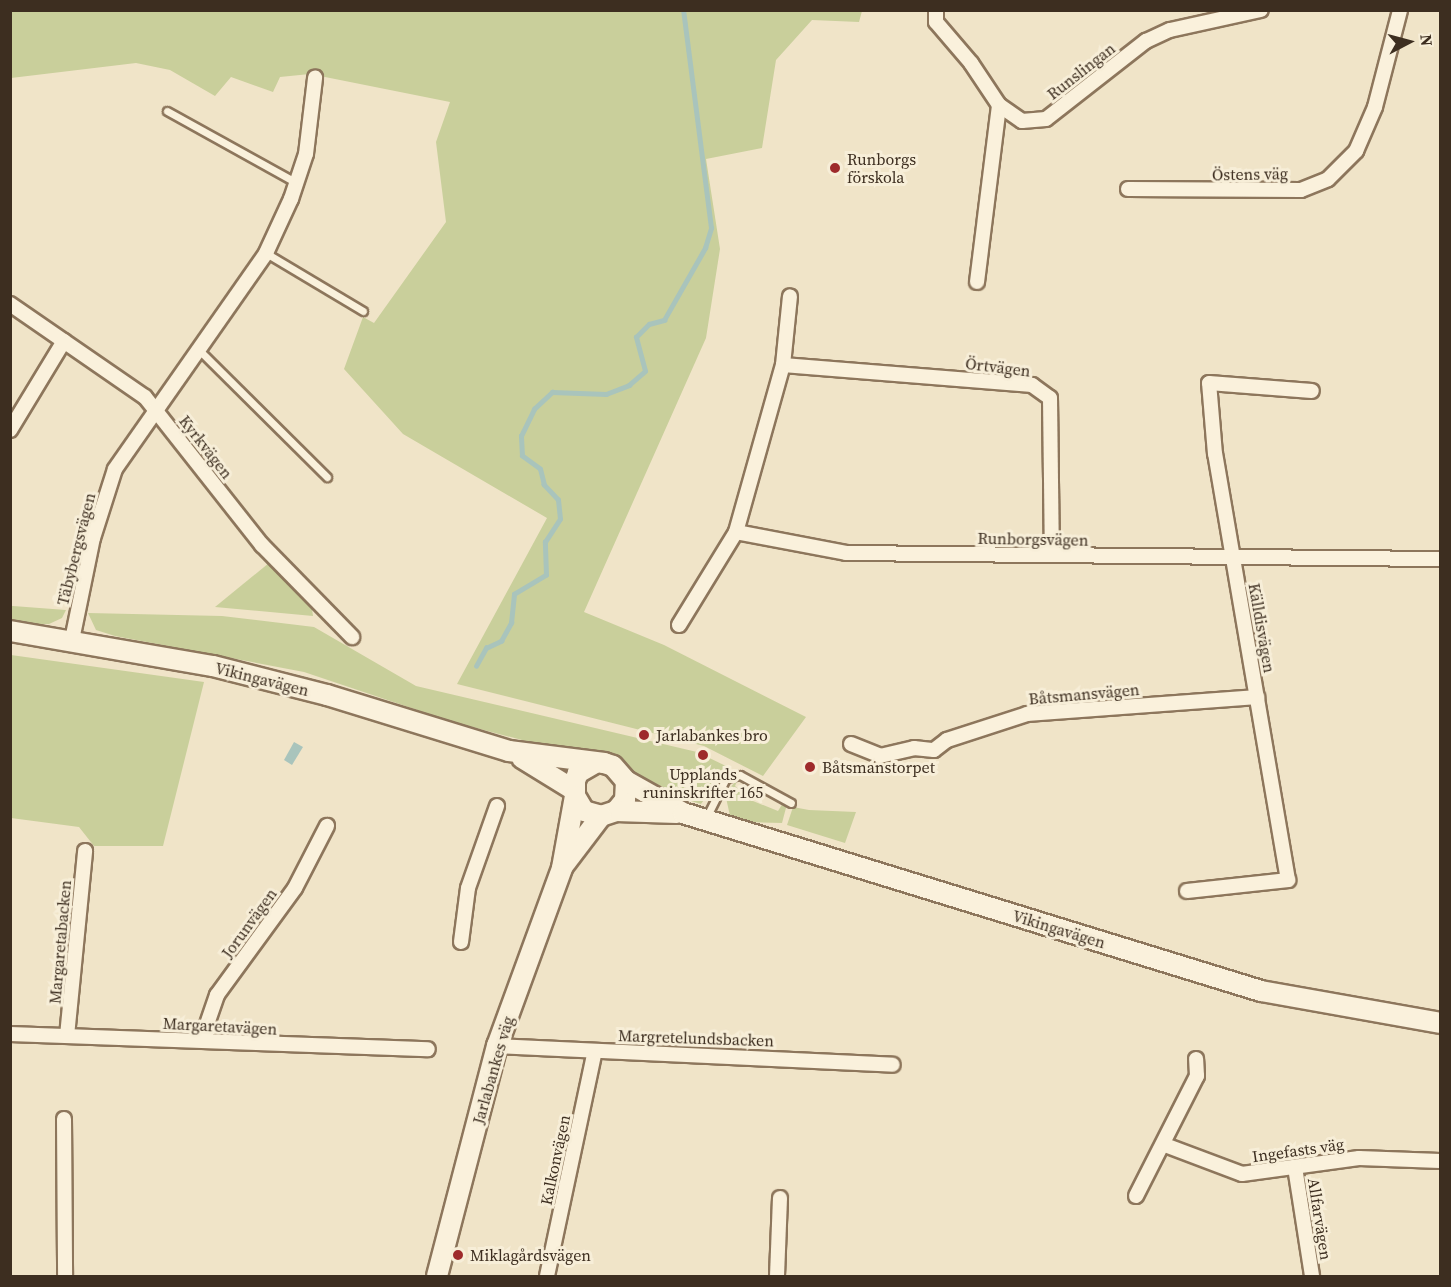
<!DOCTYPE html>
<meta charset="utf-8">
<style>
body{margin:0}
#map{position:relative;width:1451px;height:1287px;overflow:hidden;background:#f0e4c8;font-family:"Source Serif 4",serif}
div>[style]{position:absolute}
.green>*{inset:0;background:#c9cf9b}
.water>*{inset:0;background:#a9c4bc}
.stream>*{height:4.5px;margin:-2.25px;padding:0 2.25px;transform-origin:2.25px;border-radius:2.25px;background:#a9c4bc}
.roads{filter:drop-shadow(2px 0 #8d765c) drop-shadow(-2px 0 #8d765c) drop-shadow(0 2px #8d765c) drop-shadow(0 -2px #8d765c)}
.service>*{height:7px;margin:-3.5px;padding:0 3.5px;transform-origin:3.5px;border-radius:3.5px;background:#faf1dc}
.minor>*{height:14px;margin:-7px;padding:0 7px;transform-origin:7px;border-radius:7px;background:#faf1dc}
.secondary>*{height:20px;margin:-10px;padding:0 10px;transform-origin:10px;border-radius:10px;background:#faf1dc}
.dots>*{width:16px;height:16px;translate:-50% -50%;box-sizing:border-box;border:3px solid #f7eed8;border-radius:50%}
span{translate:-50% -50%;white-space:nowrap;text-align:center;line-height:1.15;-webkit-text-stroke:6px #f7eed8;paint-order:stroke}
.street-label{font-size:16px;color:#3d2e20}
.poi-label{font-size:16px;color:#3d2e20}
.left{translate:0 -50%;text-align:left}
.frame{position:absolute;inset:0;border:12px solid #3d2e20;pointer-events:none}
.north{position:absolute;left:1379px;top:12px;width:60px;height:60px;-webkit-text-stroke:4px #f7eed8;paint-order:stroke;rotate:84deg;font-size:16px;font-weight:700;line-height:24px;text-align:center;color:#3d2e20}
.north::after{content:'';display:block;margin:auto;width:21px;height:27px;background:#3d2e20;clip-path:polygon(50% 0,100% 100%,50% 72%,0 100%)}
</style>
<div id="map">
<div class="green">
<i style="clip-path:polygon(10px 11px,862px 11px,859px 22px,812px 20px,776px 60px,762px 148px,706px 159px,720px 249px,706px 338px,584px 612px,664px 645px,806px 717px,763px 776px,704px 746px,457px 684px,547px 518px,403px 434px,344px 369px,363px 317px,374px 323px,446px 222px,436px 142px,450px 102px,310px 74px,280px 77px,273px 92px,231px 77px,215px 96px,170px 70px,136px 63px,11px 78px)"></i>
<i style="clip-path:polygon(269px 563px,312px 609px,313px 616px,215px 607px)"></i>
<i style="clip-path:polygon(10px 606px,13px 606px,66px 610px,62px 618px,49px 624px,32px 624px,11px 620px)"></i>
<i style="clip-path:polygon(88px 613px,222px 616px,314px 627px,416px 686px,697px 752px,728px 767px,701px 804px,645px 787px,552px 748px,450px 721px,304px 672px,115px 636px,96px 630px)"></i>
<i style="clip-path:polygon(11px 655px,204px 682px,163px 846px,94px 846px,79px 827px,11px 818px)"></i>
<i style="clip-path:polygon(738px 779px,735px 786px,753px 801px,778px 811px,783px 803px,787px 804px,782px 823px,747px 822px,730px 816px,725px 793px)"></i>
<i style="clip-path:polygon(793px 807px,809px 810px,856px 812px,845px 843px,787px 825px)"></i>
</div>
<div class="water">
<i style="clip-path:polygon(294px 742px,303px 747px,292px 765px,284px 760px)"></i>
</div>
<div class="stream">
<i style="left:476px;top:666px;width:21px;rotate:-61deg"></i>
<i style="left:486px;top:648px;width:17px;rotate:-25deg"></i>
<i style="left:501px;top:641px;width:21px;rotate:-61deg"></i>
<i style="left:511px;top:623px;width:29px;rotate:-84deg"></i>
<i style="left:514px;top:594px;width:37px;rotate:-31deg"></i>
<i style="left:546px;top:575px;width:33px;rotate:-92deg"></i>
<i style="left:545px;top:542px;width:27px;rotate:-57deg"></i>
<i style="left:560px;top:519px;width:19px;rotate:-96deg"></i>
<i style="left:558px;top:500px;width:21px;rotate:-133deg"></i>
<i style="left:544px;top:485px;width:16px;rotate:-104deg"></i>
<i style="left:540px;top:469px;width:22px;rotate:-144deg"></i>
<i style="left:522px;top:456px;width:20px;rotate:-93deg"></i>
<i style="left:521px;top:436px;width:30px;rotate:-64deg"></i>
<i style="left:534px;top:409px;width:25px;rotate:-43deg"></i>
<i style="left:552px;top:392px;width:54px;rotate:2.1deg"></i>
<i style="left:606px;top:394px;width:25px;rotate:-21deg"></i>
<i style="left:629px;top:385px;width:21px;rotate:-41deg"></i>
<i style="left:645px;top:371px;width:35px;rotate:-105deg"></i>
<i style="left:636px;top:337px;width:18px;rotate:-45deg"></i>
<i style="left:649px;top:324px;width:16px;rotate:-15deg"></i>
<i style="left:664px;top:320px;width:83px;rotate:-60.3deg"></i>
<i style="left:705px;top:248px;width:21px;rotate:-73deg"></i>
<i style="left:711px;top:228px;width:220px;rotate:-97.3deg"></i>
</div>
<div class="roads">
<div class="service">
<i style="left:167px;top:111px;width:149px;rotate:29deg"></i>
<i style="left:266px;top:253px;width:113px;rotate:30.9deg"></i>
<i style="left:200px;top:351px;width:179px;rotate:44.8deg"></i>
<i style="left:706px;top:818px;width:45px;rotate:-63.4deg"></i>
<i style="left:726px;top:778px;width:14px;rotate:-12deg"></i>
<i style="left:740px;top:775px;width:58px;rotate:28.8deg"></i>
</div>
<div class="minor">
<i style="left:936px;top:10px;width:12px;rotate:90deg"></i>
<i style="left:936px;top:22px;width:54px;rotate:49.5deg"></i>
<i style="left:971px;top:63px;width:50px;rotate:56.3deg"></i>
<i style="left:999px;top:105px;width:28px;rotate:35deg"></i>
<i style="left:1022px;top:121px;width:24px;rotate:-5deg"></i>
<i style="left:1046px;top:119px;width:127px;rotate:-38deg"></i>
<i style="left:1146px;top:41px;width:26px;rotate:-25deg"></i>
<i style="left:1170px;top:30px;width:93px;rotate:-12.4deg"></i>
<i style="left:1128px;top:189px;width:173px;rotate:0.3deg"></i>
<i style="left:1301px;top:190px;width:29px;rotate:-22deg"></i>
<i style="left:1328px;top:179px;width:40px;rotate:-45deg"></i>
<i style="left:1356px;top:151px;width:48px;rotate:-66.6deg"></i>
<i style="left:1375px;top:107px;width:100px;rotate:-75.5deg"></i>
<i style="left:977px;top:282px;width:178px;rotate:-82.9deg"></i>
<i style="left:10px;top:304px;width:164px;rotate:34.6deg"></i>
<i style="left:145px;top:397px;width:189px;rotate:51.7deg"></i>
<i style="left:262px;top:545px;width:129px;rotate:45.6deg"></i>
<i style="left:783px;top:365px;width:250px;rotate:4.6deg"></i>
<i style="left:1032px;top:385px;width:22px;rotate:36deg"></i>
<i style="left:1050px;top:398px;width:157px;rotate:89.3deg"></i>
<i style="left:10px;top:430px;width:104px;rotate:-58.8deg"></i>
<i style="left:736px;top:532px;width:112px;rotate:10.8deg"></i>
<i style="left:846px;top:553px;width:594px;rotate:0.58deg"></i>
<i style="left:679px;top:625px;width:109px;rotate:-58.5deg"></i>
<i style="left:736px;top:532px;width:173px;rotate:-74.3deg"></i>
<i style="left:783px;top:365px;width:69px;rotate:-84.2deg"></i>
<i style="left:72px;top:640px;width:104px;rotate:-78.4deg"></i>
<i style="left:93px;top:538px;width:72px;rotate:-72.3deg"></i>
<i style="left:115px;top:469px;width:264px;rotate:-55deg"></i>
<i style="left:266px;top:253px;width:60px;rotate:-65.2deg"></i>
<i style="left:291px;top:199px;width:47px;rotate:-71.6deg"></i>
<i style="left:306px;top:154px;width:77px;rotate:-83.2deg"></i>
<i style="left:851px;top:744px;width:31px;rotate:22deg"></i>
<i style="left:880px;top:756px;width:35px;rotate:-13deg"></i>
<i style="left:914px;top:748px;width:20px;rotate:6deg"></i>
<i style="left:934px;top:750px;width:16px;rotate:-38deg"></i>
<i style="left:947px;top:740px;width:84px;rotate:-18deg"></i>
<i style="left:1027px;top:714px;width:231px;rotate:-4.2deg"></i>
<i style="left:1187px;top:891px;width:102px;rotate:-6.2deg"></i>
<i style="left:1288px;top:880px;width:432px;rotate:-99.7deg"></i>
<i style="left:1215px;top:454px;width:71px;rotate:-94.8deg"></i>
<i style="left:1209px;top:383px;width:103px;rotate:4.4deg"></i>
<i style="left:461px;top:942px;width:54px;rotate:-82.6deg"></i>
<i style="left:468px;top:888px;width:87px;rotate:-70.5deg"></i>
<i style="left:10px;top:1034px;width:418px;rotate:2.1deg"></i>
<i style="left:67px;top:1036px;width:186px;rotate:-84.4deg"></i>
<i style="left:206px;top:1041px;width:14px;rotate:-90deg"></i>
<i style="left:206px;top:1027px;width:34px;rotate:-71deg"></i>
<i style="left:217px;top:995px;width:132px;rotate:-53.9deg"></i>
<i style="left:295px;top:888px;width:70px;rotate:-62.7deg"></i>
<i style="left:497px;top:1046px;width:396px;rotate:2.7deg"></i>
<i style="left:64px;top:1119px;width:157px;rotate:89.6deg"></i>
<i style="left:1165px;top:1145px;width:82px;rotate:20.6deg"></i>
<i style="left:1242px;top:1174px;width:118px;rotate:-7.8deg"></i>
<i style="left:1359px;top:1158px;width:81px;rotate:2.1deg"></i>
<i style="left:1295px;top:1167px;width:110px;rotate:81.1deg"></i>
<i style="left:1136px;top:1196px;width:135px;rotate:-63.1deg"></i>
<i style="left:1197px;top:1076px;width:17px;rotate:-93deg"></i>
<i style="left:547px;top:1276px;width:230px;rotate:-78deg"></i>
<i style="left:777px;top:1276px;width:78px;rotate:-87.8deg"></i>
</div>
<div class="secondary">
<i style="left:10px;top:631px;width:206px;rotate:9.8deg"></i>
<i style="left:213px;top:666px;width:118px;rotate:14.3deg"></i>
<i style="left:327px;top:695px;width:190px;rotate:17.1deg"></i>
<i style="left:509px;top:751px;width:96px;rotate:7.2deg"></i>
<i style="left:604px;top:763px;width:9px;rotate:18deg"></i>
<i style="left:613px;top:766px;width:20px;rotate:49deg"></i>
<i style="left:626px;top:781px;width:19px;rotate:93deg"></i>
<i style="left:625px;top:800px;width:14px;rotate:129deg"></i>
<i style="left:522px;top:758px;width:61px;rotate:31.6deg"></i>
<i style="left:595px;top:763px;width:20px;rotate:150deg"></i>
<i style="left:578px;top:773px;width:9px;rotate:111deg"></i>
<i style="left:575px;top:781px;width:15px;rotate:90deg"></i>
<i style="left:575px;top:796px;width:17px;rotate:59deg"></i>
<i style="left:584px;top:811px;width:18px;rotate:16deg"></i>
<i style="left:601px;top:816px;width:16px;rotate:-18deg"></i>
<i style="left:616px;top:811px;width:61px;rotate:1.9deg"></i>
<i style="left:626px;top:781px;width:65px;rotate:29.3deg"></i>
<i style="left:683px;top:813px;width:605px;rotate:17.12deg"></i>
<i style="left:1261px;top:991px;width:182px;rotate:10.1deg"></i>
<i style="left:563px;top:866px;width:63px;rotate:-52.8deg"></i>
<i style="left:437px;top:1276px;width:238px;rotate:-75.4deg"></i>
<i style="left:497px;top:1046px;width:189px;rotate:-69.9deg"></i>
<i style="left:562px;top:868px;width:73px;rotate:-79.8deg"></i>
</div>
</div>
<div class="dots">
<i style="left:835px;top:168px;background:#9e2a2b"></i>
<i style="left:644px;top:735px;background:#9e2a2b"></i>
<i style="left:703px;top:755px;background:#9e2a2b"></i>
<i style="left:810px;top:767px;background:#9e2a2b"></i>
<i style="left:458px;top:1255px;background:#9e2a2b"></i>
</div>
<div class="street-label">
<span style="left:1081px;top:71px;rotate:-38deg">Runslingan</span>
<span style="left:1250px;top:174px;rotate:-1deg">Östens väg</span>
<span style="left:998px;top:367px;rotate:7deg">Örtvägen</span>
<span style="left:206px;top:447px;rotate:52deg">Kyrkvägen</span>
<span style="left:1033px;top:539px;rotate:1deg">Runborgsvägen</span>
<span style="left:76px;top:549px;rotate:-76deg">Täbybergsvägen</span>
<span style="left:1262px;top:628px;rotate:80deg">Källdisvägen</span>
<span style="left:262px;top:679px;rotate:14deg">Vikingavägen</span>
<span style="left:1084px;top:694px;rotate:-5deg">Båtsmansvägen</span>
<span style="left:249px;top:923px;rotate:-54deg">Jorunvägen</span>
<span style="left:1059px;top:929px;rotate:17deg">Vikingavägen</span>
<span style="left:60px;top:942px;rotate:-85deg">Margaretabacken</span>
<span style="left:220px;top:1026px;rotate:3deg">Margaretavägen</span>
<span style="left:696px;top:1038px;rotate:2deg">Margretelundsbacken</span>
<span style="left:493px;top:1070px;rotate:-74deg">Jarlabankes väg</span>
<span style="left:1298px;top:1150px;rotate:-8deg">Ingefasts väg</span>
<span style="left:555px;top:1160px;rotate:-78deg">Kalkonvägen</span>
<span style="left:1320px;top:1219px;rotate:81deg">Allfarvägen</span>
</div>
<div class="poi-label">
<span class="left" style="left:847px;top:168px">Runborgs<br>förskola</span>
<span class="left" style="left:656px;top:735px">Jarlabankes bro</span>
<span class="left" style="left:822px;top:767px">Båtsmanstorpet</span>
<span style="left:703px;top:783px">Upplands<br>runinskrifter 165</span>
<span class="left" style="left:470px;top:1255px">Miklagårdsvägen</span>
</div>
<div class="frame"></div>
<div class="north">N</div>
</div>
